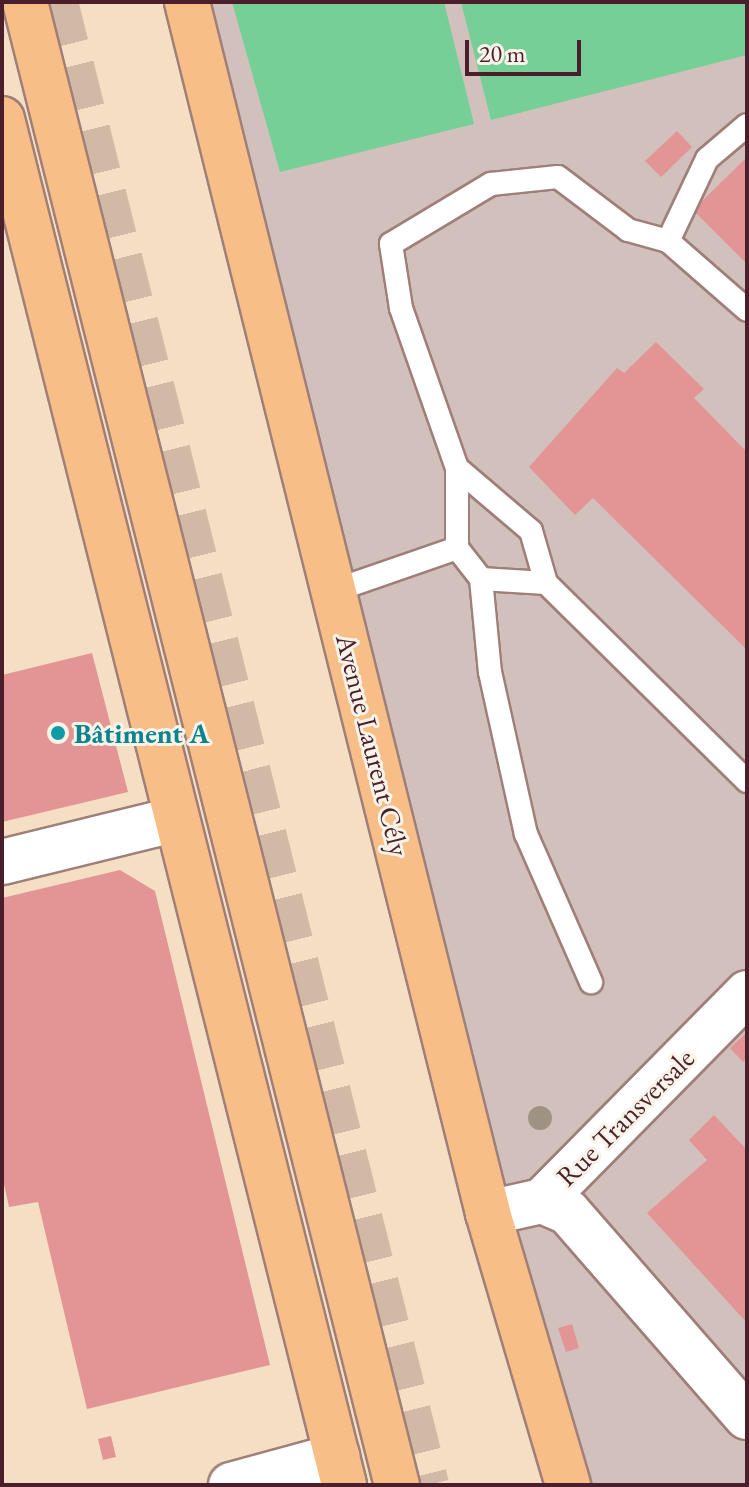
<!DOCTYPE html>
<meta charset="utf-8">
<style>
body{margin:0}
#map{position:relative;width:749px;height:1487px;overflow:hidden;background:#f4dfc5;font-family:"EB Garamond",serif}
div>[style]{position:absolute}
.industrial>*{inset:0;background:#d1c0bc}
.green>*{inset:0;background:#75cf96}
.building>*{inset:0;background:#e29594}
.trunk-tunnel>*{height:44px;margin-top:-22px;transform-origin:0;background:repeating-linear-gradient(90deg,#d2b9a6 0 44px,transparent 0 66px)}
.roads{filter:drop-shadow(2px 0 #9f7f78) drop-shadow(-2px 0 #9f7f78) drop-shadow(0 2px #9f7f78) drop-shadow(0 -2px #9f7f78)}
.service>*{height:22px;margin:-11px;padding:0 11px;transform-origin:11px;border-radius:11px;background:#fff}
.minor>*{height:44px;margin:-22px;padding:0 22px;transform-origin:22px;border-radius:22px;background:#fff}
.primary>*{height:44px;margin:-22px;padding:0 22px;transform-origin:22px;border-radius:22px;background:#f7be87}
.trunk>*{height:44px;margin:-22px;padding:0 22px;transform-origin:22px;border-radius:22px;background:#f7be87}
.trees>*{width:24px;height:24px;margin:-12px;border-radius:50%;background:#9e9382}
.dots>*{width:22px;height:22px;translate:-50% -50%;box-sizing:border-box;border:4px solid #f7f3e8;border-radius:50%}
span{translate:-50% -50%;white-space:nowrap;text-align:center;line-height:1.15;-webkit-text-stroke:6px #f7f3e8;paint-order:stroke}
.culture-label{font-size:28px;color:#0d838f;font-weight:700}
.left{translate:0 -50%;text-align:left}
.street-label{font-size:28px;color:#4a1f2b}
.frame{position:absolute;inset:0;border:4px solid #4a1f2b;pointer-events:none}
.scale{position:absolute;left:465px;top:40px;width:116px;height:36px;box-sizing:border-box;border:4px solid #4a1f2b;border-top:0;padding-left:10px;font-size:24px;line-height:28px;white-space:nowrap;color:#4a1f2b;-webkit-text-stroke:6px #f7f3e8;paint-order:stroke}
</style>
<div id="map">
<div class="industrial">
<i style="clip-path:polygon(170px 2px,747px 2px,747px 1485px,568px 1485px)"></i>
</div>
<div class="green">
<i style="clip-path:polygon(232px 2px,444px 2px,474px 124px,280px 172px)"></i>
<i style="clip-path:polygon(461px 2px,747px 2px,747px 55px,491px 120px)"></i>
</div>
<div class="building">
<i style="clip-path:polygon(677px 131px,692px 147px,661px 177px,645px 161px)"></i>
<i style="clip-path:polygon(747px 157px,747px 264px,693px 210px)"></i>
<i style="clip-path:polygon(656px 342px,704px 389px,694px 398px,747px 452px,747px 650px,593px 498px,575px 515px,529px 467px,617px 368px,624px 373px)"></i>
<i style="clip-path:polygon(92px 653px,128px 792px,2px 822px,2px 675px)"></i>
<i style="clip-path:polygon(120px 870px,155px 891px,270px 1365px,87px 1409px,38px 1202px,9px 1207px,2px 1175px,2px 898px)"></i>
<i style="clip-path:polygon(747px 1032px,747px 1058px,743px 1062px,730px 1048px)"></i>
<i style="clip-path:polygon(714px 1115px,747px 1150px,747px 1323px,647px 1213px,707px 1160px,689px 1140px)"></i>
<i style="clip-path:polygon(572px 1324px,579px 1348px,566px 1352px,558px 1328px)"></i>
<i style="clip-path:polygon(111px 1436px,116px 1457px,103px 1460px,98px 1439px)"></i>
</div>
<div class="trunk-tunnel">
<i style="left:56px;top:2px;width:1529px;rotate:75.95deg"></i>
</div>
<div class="roads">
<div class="service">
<i style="left:747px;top:125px;width:52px;rotate:139.6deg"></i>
<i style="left:707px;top:159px;width:91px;rotate:115.4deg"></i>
<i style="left:668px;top:241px;width:105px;rotate:41.1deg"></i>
<i style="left:457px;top:468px;width:97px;rotate:40.4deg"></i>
<i style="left:531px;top:531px;width:54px;rotate:73.9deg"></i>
<i style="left:457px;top:548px;width:39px;rotate:52deg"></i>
<i style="left:481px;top:579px;width:93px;rotate:84.5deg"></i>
<i style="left:490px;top:672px;width:166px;rotate:77.5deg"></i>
<i style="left:526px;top:834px;width:162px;rotate:66.3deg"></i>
<i style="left:481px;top:579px;width:65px;rotate:3.5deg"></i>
<i style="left:546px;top:583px;width:282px;rotate:44.6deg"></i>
<i style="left:336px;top:590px;width:128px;rotate:-19.1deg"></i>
<i style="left:457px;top:548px;width:80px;rotate:-90deg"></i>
<i style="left:457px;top:468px;width:170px;rotate:-109.3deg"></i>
<i style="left:401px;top:308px;width:65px;rotate:-98.9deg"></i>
<i style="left:391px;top:244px;width:117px;rotate:-31deg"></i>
<i style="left:491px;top:184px;width:67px;rotate:-6deg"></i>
<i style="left:558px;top:177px;width:88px;rotate:37.1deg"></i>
<i style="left:628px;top:230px;width:41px;rotate:15.4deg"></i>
</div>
<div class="minor">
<i style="left:2px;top:862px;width:180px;rotate:-13.8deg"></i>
<i style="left:542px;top:1201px;width:28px;rotate:23deg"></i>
<i style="left:568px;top:1212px;width:272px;rotate:48.9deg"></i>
<i style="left:488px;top:1213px;width:55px;rotate:-12.5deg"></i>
<i style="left:542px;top:1201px;width:292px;rotate:-45.4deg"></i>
<i style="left:231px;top:1485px;width:110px;rotate:-15.3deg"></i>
</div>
<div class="primary">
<i style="left:187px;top:2px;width:1248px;rotate:76.04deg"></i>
<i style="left:488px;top:1213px;width:284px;rotate:73.6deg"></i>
<i style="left:2px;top:119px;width:1408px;rotate:75.94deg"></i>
</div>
<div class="trunk">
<i style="left:25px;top:2px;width:1529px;rotate:75.92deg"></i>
</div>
</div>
<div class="trees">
<i style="left:540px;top:1118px"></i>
</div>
<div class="dots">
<i style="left:58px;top:733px;background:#0f9aa8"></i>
</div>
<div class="culture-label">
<span class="left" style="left:74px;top:733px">Bâtiment A</span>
</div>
<div class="street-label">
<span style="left:373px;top:745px;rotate:76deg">Avenue Laurent Cély</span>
<span style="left:625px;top:1117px;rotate:-45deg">Rue Transversale</span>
</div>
<div class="frame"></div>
<div class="scale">20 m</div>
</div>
